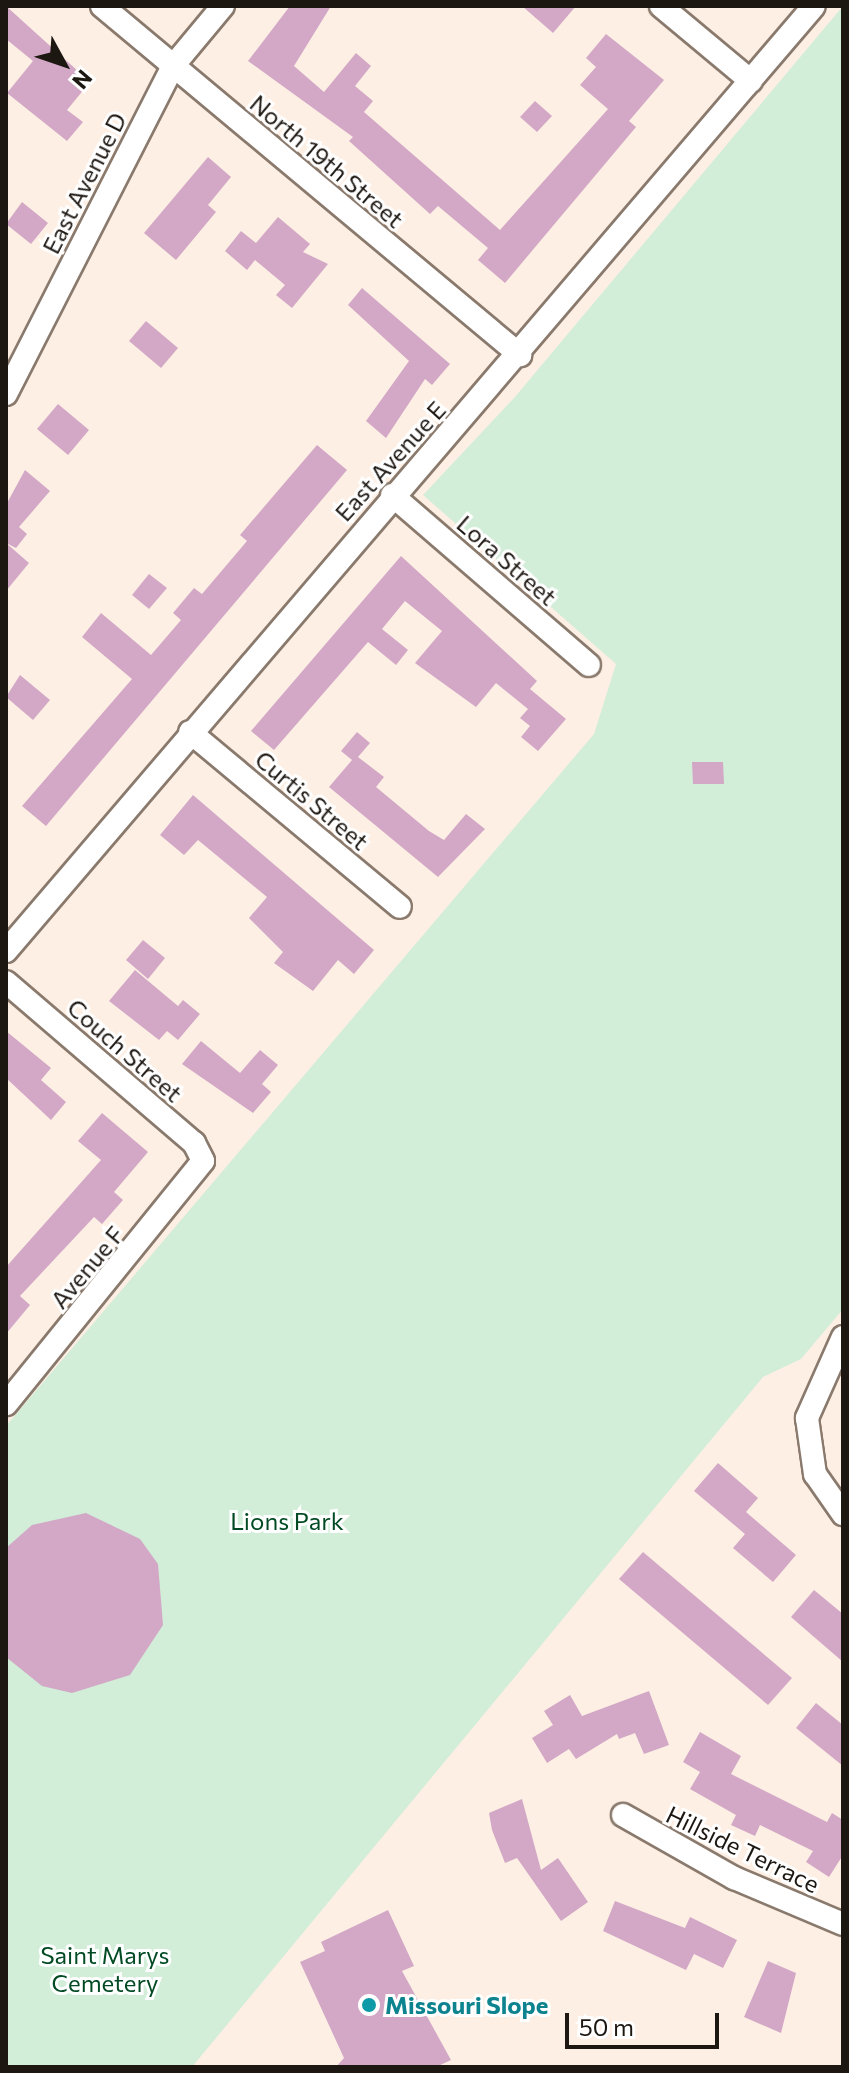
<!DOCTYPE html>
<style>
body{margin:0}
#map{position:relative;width:849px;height:2073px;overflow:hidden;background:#feefe4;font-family:Commissioner,sans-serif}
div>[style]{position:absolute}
.green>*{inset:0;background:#d2edd8}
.building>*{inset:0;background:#d2a8c6}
.roads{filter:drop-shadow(2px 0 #8a7a6d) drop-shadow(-2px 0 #8a7a6d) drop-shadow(0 2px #8a7a6d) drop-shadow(0 -2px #8a7a6d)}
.street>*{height:22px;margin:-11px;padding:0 11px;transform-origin:11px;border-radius:11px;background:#fff}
.dots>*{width:22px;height:22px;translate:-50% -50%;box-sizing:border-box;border:4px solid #fff;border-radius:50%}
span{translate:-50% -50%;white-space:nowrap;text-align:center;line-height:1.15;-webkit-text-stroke:6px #fff;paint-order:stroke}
.street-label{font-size:24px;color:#1d1712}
.park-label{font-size:24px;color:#014a23}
.culture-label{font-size:24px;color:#0d838f;font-weight:700}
.left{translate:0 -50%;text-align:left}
.frame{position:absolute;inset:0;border:8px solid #1d1712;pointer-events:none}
.north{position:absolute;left:24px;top:24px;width:80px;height:80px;-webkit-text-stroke:6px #fff;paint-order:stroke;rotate:130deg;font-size:22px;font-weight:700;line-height:32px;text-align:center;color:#1d1712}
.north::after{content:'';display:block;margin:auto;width:28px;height:36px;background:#1d1712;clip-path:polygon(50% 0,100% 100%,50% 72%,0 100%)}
.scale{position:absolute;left:565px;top:2013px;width:154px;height:36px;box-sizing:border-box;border:4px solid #1d1712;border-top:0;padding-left:10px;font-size:24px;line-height:28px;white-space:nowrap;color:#1d1712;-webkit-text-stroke:6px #fff;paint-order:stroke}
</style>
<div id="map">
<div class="green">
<i style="clip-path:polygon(843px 6px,843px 1309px,801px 1359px,763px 1377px,192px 2067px,6px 2067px,6px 1426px,594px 734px,616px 664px,423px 495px,514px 398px)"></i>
</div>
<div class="building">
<i style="clip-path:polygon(6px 6px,90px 82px,67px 110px,83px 122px,67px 141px,7px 93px,33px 61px,6px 39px)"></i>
<i style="clip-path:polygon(290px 6px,331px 6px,294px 66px,324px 92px,356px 53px,371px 66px,355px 86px,373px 101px,364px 112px,500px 230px,608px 109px,580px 85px,596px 67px,586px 58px,606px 34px,664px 80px,629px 121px,636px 127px,505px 283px,478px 260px,488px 248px,438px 206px,430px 214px,349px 141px,353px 137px,248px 61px)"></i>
<i style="clip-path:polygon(522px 6px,576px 6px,553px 33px)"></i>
<i style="clip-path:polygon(535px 101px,552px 116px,537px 132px,520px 117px)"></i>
<i style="clip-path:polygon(208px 157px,231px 177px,208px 205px,216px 212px,176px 260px,144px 233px)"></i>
<i style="clip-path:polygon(22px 202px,48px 223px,31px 244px,6px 224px)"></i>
<i style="clip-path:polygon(278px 217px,310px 244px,303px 252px,328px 264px,292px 308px,276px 295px,285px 285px,255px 260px,247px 270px,225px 251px,241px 231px,256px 243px)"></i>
<i style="clip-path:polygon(362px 288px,450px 364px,432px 385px,425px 379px,386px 438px,366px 421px,409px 361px,348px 305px)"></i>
<i style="clip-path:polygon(146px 321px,178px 348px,161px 368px,129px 341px)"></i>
<i style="clip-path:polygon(58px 404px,89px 430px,68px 455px,37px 429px)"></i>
<i style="clip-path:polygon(317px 445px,347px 470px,46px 826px,22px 806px,132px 679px,82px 637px,101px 613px,151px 655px,181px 620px,173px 613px,194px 588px,202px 594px,247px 541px,240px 535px)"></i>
<i style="clip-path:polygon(25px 470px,50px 491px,19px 527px,27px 534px,16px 548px,6px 543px,6px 505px)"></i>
<i style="clip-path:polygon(6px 543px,29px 563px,6px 591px)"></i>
<i style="clip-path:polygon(401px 556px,537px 681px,530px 689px,566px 719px,538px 751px,521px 737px,530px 726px,520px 718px,528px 709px,496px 683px,476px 707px,415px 663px,442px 631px,405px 601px,382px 629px,408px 650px,396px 665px,368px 642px,274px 750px,251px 731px)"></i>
<i style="clip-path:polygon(149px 574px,167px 588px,149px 609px,132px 595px)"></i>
<i style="clip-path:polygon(20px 675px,50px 700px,33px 720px,6px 697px)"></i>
<i style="clip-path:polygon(357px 732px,370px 743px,358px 757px,384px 777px,376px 787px,429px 831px,444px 840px,466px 814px,485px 829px,438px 877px,329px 787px,352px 760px,341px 751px)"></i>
<i style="clip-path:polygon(692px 762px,723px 762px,724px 784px,693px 784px)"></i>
<i style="clip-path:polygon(193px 795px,374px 950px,354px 974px,338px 960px,313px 991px,274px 963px,283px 952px,249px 918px,267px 897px,198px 840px,184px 855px,160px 835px)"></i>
<i style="clip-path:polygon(143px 940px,165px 958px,148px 979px,126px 960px)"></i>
<i style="clip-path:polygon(135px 970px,178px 1006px,183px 1000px,200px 1014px,178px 1040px,167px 1031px,159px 1040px,109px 1001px)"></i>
<i style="clip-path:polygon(6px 1031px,51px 1068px,41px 1080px,66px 1102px,51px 1120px,6px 1078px)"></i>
<i style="clip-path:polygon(201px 1041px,240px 1073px,260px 1050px,278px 1065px,262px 1084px,271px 1092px,253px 1113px,182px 1064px)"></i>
<i style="clip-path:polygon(102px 1113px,148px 1152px,114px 1192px,123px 1200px,102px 1224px,94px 1217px,20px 1296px,30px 1305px,6px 1334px,6px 1267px,101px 1160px,78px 1141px)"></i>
<i style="clip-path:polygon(718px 1463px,758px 1498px,746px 1512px,796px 1555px,773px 1582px,733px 1548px,745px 1534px,694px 1491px)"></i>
<i style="clip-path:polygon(86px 1513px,140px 1539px,158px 1564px,163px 1625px,130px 1675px,72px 1693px,42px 1686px,6px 1657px,6px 1548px,32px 1525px)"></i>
<i style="clip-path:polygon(643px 1552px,792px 1678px,768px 1705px,619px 1579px)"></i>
<i style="clip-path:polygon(814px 1590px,843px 1614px,843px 1662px,791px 1617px)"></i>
<i style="clip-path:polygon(649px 1691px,669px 1745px,644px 1754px,635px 1733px,619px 1739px,617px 1734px,576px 1759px,569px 1749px,547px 1763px,532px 1738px,553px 1725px,544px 1711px,570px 1695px,582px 1716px)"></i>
<i style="clip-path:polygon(816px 1703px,843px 1725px,843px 1766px,796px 1728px)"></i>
<i style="clip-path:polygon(700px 1732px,741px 1756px,731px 1774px,827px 1822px,832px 1813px,843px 1820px,843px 1855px,829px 1877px,806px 1862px,813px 1851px,760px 1825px,755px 1836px,731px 1825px,736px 1815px,690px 1789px,700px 1772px,683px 1762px)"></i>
<i style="clip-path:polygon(522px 1799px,541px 1870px,558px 1858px,588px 1902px,561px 1921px,517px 1858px,505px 1863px,492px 1830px,489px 1813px)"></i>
<i style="clip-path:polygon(615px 1901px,685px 1928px,690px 1917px,737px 1940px,723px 1968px,694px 1954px,686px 1970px,603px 1931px)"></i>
<i style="clip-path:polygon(388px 1910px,414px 1966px,402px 1971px,451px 2060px,436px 2067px,336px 2067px,344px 2058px,300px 1962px,325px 1951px,321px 1942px)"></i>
<i style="clip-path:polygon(768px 1961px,796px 1973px,781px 2033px,744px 2017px)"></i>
</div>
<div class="roads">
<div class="street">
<i style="left:102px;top:6px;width:545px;rotate:39.86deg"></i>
<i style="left:661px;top:6px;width:117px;rotate:39.8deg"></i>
<i style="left:6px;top:394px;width:368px;rotate:-63deg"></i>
<i style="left:173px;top:66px;width:78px;rotate:-50.2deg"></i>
<i style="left:392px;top:495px;width:260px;rotate:40.8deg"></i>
<i style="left:190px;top:732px;width:273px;rotate:39.8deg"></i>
<i style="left:6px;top:951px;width:1243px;rotate:-49.47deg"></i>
<i style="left:6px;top:982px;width:248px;rotate:40.6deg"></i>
<i style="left:194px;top:1143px;width:20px;rotate:63deg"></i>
<i style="left:203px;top:1161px;width:313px;rotate:129deg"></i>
<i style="left:843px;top:1337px;width:89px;rotate:114deg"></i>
<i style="left:807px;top:1418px;width:57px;rotate:81.9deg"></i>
<i style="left:815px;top:1474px;width:49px;rotate:55deg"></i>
<i style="left:623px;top:1815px;width:128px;rotate:29.6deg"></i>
<i style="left:734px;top:1878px;width:118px;rotate:22.9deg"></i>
</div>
</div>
<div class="dots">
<i style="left:369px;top:2005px;background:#0f9aa8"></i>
</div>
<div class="street-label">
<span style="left:327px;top:161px;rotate:40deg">North 19th Street</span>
<span style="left:84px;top:183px;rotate:-63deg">East Avenue D</span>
<span style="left:390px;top:461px;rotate:-48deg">East Avenue E</span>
<span style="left:507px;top:560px;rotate:41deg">Lora Street</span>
<span style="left:312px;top:800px;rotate:40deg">Curtis Street</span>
<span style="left:125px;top:1050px;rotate:41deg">Couch Street</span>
<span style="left:87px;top:1267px;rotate:-50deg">Avenue F</span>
<span style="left:743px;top:1849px;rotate:26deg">Hillside Terrace</span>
</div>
<div class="park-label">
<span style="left:287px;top:1521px">Lions Park</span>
<span style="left:105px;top:1969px">Saint Marys<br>Cemetery</span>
</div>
<div class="culture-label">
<span class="left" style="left:385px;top:2005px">Missouri Slope</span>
</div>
<div class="frame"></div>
<div class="north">N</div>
<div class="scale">50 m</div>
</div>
